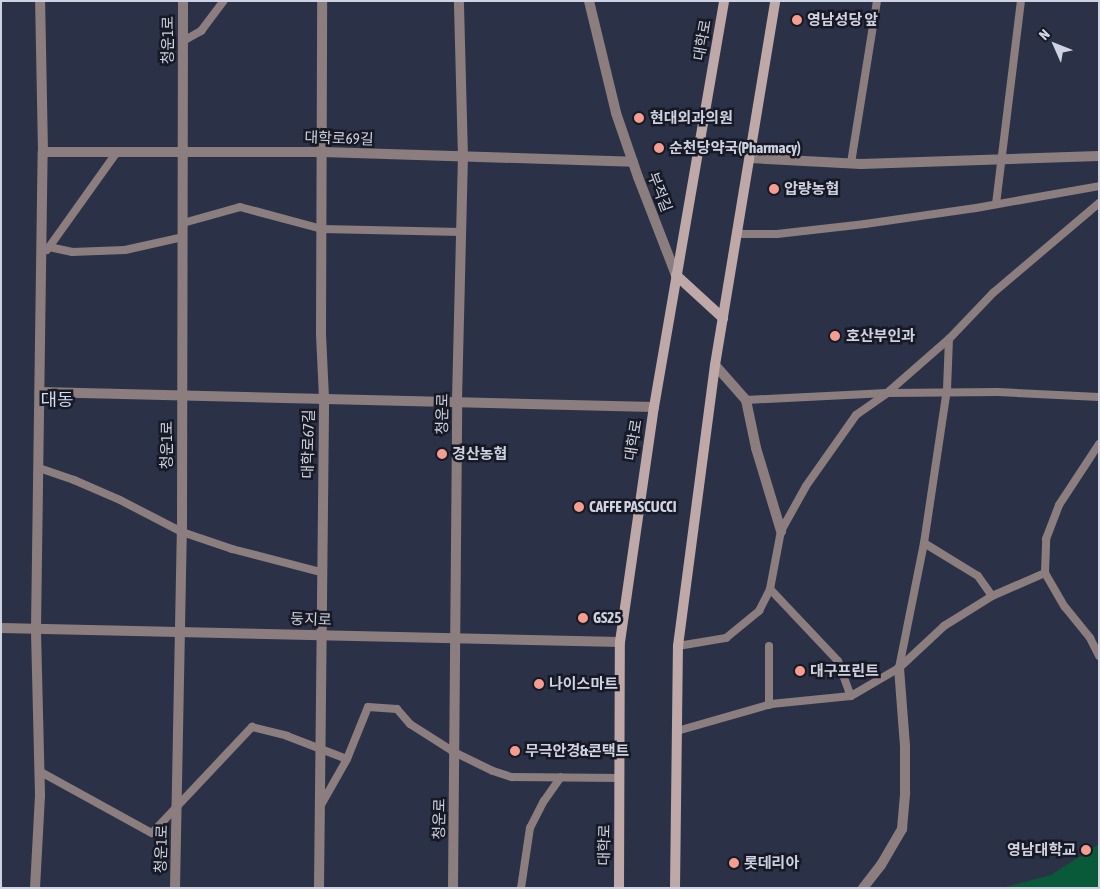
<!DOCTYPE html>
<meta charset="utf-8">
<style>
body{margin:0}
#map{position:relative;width:1100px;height:889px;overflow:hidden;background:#2b3248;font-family:"Asap Condensed","Noto Sans KR",sans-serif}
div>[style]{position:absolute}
.green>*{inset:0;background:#095a38}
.service>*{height:8px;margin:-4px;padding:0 4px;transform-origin:4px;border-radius:4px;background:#8c7e7e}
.minor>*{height:10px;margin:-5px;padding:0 5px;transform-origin:5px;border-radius:5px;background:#8c7e7e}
.tertiary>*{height:10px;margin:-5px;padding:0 5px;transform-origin:5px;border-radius:5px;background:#8c7e7e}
.secondary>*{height:10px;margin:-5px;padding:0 5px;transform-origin:5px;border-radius:5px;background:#bfa8a8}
.dots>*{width:14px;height:14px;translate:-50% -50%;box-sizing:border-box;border:2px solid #171a24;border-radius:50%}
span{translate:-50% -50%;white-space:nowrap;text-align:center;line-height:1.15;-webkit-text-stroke:5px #171a24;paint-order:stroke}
.poi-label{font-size:15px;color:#ced2e1;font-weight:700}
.left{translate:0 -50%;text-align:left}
.right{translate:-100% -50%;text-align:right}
.street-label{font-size:15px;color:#ced2e1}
.quarter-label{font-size:18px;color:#d1daf7}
.frame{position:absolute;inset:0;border:2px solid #ced2e1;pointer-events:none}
.north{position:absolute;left:1030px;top:20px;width:50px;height:50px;-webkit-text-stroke:4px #171a24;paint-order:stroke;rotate:314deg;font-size:14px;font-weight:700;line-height:20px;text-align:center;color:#ced2e1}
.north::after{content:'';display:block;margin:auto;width:18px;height:22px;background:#ced2e1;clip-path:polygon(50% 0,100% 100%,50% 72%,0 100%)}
</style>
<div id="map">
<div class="green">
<i style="clip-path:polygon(1099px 844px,1099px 888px,1002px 888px,1051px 875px)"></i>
</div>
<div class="service">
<i style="left:183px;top:41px;width:21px;rotate:-29deg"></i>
<i style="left:201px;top:31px;width:38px;rotate:-53deg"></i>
<i style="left:851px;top:163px;width:164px;rotate:-80.9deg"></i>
<i style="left:996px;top:204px;width:205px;rotate:-83deg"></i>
<i style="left:183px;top:223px;width:59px;rotate:-15.7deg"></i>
<i style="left:240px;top:207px;width:85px;rotate:15deg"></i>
<i style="left:322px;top:229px;width:139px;rotate:1.2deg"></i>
<i style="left:736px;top:234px;width:41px"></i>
<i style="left:777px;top:234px;width:89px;rotate:-6.5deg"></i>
<i style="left:865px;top:224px;width:112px;rotate:-8.2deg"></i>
<i style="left:976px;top:208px;width:125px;rotate:-10.1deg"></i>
<i style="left:49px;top:247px;width:24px;rotate:12deg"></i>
<i style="left:72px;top:252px;width:53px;rotate:-2.2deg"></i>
<i style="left:125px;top:250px;width:59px;rotate:-12.6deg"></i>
<i style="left:47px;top:250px;width:120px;rotate:-54.5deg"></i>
<i style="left:746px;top:400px;width:141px;rotate:-2.8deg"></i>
<i style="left:887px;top:393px;width:111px;rotate:-0.5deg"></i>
<i style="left:998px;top:392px;width:101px;rotate:2.8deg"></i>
<i style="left:39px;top:468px;width:37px;rotate:19deg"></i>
<i style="left:74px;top:480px;width:50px;rotate:23.5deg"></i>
<i style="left:120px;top:500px;width:70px;rotate:27.3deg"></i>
<i style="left:182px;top:532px;width:53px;rotate:18.8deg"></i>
<i style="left:232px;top:549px;width:92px;rotate:14.5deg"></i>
<i style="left:924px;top:543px;width:155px;rotate:-81.5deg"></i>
<i style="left:947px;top:390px;width:51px;rotate:-87.8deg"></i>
<i style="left:1045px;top:573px;width:39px;rotate:60deg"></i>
<i style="left:1065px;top:607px;width:40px;rotate:51deg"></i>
<i style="left:1090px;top:638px;width:20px;rotate:63deg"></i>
<i style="left:770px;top:589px;width:99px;rotate:46.6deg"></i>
<i style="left:838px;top:661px;width:37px;rotate:70deg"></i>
<i style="left:678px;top:646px;width:49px;rotate:-9.5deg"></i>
<i style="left:726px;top:638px;width:43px;rotate:-39.3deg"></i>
<i style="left:759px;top:611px;width:25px;rotate:-63deg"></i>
<i style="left:770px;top:589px;width:59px;rotate:-79.3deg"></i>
<i style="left:781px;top:531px;width:51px;rotate:-60.9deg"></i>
<i style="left:806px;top:486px;width:87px;rotate:-54.8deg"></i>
<i style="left:856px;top:415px;width:38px;rotate:-35deg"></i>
<i style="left:887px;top:393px;width:82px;rotate:-41.1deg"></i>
<i style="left:949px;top:339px;width:64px;rotate:-46.3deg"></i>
<i style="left:993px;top:293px;width:139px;rotate:-40.3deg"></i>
<i style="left:769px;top:646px;width:59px;rotate:90deg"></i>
<i style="left:899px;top:668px;width:127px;rotate:-78.7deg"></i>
<i style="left:924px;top:543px;width:63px;rotate:31.4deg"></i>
<i style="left:978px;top:576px;width:24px;rotate:55deg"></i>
<i style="left:677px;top:731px;width:98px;rotate:-16deg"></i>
<i style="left:771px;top:704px;width:80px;rotate:-5.7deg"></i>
<i style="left:851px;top:696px;width:56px;rotate:-30.3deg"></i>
<i style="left:899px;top:668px;width:62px;rotate:-43deg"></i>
<i style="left:944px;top:626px;width:57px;rotate:-32deg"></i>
<i style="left:992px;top:596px;width:58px;rotate:-23.5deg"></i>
<i style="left:1045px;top:573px;width:34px;rotate:-88deg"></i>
<i style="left:1046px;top:539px;width:36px;rotate:-69deg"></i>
<i style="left:1059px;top:505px;width:73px;rotate:-56.7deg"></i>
<i style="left:39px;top:771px;width:129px;rotate:28.8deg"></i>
<i style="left:152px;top:833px;width:146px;rotate:-46.7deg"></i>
<i style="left:252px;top:727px;width:36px;rotate:14deg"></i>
<i style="left:287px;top:736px;width:64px;rotate:21deg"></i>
<i style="left:321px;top:805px;width:53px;rotate:-60.5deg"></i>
<i style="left:347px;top:759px;width:56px;rotate:-68deg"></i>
<i style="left:368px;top:707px;width:29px;rotate:4deg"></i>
<i style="left:397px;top:709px;width:20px;rotate:49deg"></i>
<i style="left:410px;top:724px;width:52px;rotate:32.5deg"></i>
<i style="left:454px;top:752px;width:43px;rotate:26deg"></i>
<i style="left:493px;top:771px;width:20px;rotate:18deg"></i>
<i style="left:512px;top:777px;width:107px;rotate:0.5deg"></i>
<i style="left:521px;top:888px;width:61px;rotate:-81.5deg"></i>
<i style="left:530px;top:828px;width:30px;rotate:-63deg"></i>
<i style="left:544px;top:801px;width:29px;rotate:-55deg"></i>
</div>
<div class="minor">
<i style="left:43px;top:152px;width:280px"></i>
<i style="left:323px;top:152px;width:310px;rotate:1.8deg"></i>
<i style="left:750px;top:158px;width:111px;rotate:3.1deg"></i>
<i style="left:861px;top:164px;width:238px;rotate:-1.9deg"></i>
<i style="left:715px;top:365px;width:47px;rotate:48.5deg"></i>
<i style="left:746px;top:400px;width:49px;rotate:78.2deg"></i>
<i style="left:756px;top:448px;width:87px;rotate:73.2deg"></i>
<i style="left:40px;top:392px;width:614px;rotate:1.4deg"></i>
<i style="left:1px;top:628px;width:619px;rotate:1.3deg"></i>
<i style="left:35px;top:888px;width:93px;rotate:-86.9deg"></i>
<i style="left:40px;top:795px;width:167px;rotate:-91.4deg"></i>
<i style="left:36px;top:628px;width:476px;rotate:-89.2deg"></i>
<i style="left:43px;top:152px;width:151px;rotate:-91.1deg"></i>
<i style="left:175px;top:888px;width:356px;rotate:-88.9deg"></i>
<i style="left:182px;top:532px;width:531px;rotate:-89.89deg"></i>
<i style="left:319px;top:888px;width:490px;rotate:-89.4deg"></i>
<i style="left:324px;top:398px;width:64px;rotate:-92.7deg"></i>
<i style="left:321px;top:334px;width:333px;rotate:-89.8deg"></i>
<i style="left:453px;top:888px;width:488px;rotate:-89.5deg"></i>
<i style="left:457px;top:400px;width:242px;rotate:-88.6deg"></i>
<i style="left:463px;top:158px;width:157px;rotate:-91.5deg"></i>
<i style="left:863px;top:888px;width:29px;rotate:-52deg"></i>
<i style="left:881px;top:865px;width:42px;rotate:-59.7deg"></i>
<i style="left:902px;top:829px;width:37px;rotate:-85deg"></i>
<i style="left:905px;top:792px;width:46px;rotate:-90deg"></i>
<i style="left:905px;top:746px;width:78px;rotate:-94.4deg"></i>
</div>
<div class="tertiary">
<i style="left:589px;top:1px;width:115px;rotate:76.4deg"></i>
<i style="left:616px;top:113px;width:68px;rotate:71deg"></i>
<i style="left:638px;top:177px;width:105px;rotate:68.8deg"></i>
</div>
<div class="secondary">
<i style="left:676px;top:275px;width:64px;rotate:42.5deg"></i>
<i style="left:619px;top:888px;width:246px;rotate:-89.8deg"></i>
<i style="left:620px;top:642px;width:237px;rotate:-81.8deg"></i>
<i style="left:654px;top:407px;width:412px;rotate:-80.2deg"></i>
<i style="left:675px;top:888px;width:242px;rotate:-89.3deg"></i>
<i style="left:678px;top:646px;width:283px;rotate:-82.5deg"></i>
<i style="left:715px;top:365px;width:369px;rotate:-80.6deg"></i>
</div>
<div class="dots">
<i style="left:797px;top:20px;background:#f59d8f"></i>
<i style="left:639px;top:118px;background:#f59d8f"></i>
<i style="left:659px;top:148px;background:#f59d8f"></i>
<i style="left:774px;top:189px;background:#f59d8f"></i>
<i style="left:835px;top:336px;background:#f59d8f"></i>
<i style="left:442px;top:454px;background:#f59d8f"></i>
<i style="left:579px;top:507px;background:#f59d8f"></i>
<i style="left:583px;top:618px;background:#f59d8f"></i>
<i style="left:800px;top:671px;background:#f59d8f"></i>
<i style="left:539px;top:684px;background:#f59d8f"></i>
<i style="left:515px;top:751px;background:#f59d8f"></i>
<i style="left:1086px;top:850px;background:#f59d8f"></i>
<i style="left:734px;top:863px;background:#f59d8f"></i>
</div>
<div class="poi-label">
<span class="left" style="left:807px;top:20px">영남성당 앞</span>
<span class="left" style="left:650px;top:118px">현대외과의원</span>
<span class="left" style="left:669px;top:148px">순천당약국(Pharmacy)</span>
<span class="left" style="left:784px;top:189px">압량농협</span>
<span class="left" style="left:846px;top:336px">호산부인과</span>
<span class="left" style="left:452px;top:454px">경산농협</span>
<span class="left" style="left:589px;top:507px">CAFFE PASCUCCI</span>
<span class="left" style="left:593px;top:618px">GS25</span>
<span class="left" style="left:810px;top:671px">대구프린트</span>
<span class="left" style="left:549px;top:684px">나이스마트</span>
<span class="left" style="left:525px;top:751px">무극안경&amp;콘택트</span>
<span class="right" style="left:1076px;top:850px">영남대학교</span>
<span class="left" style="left:744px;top:863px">롯데리아</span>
</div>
<div class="street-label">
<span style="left:168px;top:40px;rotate:-90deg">청운1로</span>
<span style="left:702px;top:40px;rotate:-80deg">대학로</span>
<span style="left:339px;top:138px;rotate:2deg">대학로69길</span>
<span style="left:660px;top:192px;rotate:69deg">부적길</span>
<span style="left:442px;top:414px;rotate:-89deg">청운로</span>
<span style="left:633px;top:440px;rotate:-81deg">대학로</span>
<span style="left:308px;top:444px;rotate:-89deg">대학로67길</span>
<span style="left:167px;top:445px;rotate:-90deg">청운1로</span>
<span style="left:311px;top:619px;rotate:2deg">둥지로</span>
<span style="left:439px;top:819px;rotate:-89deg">청운로</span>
<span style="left:604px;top:845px;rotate:-89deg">대학로</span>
<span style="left:161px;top:849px;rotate:-88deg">청운1로</span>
</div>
<div class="quarter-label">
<span style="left:57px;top:400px">대동</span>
</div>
<div class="frame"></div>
<div class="north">N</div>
</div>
